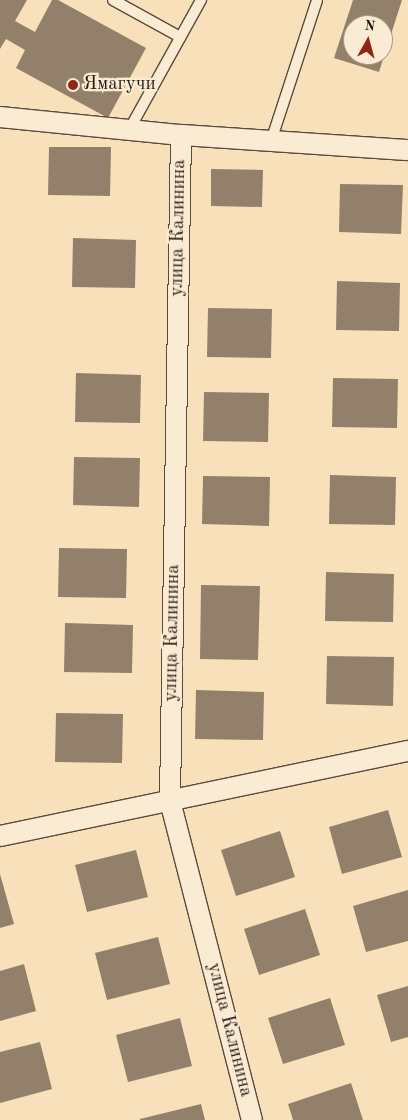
<!DOCTYPE html>
<meta charset="utf-8">
<style>
body{margin:0}
#map{position:relative;width:408px;height:1120px;overflow:hidden;background:#f8e0bb;font-family:"Old Standard TT",serif}
div>[style]{position:absolute}
.building>*{inset:0;background:#93806a}
.roads{filter:drop-shadow(1px 0 #5a4a3d) drop-shadow(-1px 0 #5a4a3d) drop-shadow(0 1px #5a4a3d) drop-shadow(0 -1px #5a4a3d)}
.lane>*{height:10px;margin:-5px;padding:0 5px;transform-origin:5px;border-radius:5px;background:#faebd3}
.street>*{height:20px;margin:-10px;padding:0 10px;transform-origin:10px;border-radius:10px;background:#faebd3}
.dots>*{width:14px;height:14px;translate:-50% -50%;box-sizing:border-box;border:2px solid #faebd3;border-radius:50%}
span{translate:-50% -50%;white-space:nowrap;text-align:center;line-height:1.15;-webkit-text-stroke:4.5px #faebd3;paint-order:stroke}
.poi-label{font-size:19px;color:#251813}
.left{translate:0 -50%;text-align:left}
.street-label{font-size:19px;color:#251813}
.north{position:absolute;left:343px;top:15px;width:50px;height:50px;box-sizing:border-box;background:#faebd3;border:1px solid #a59786;border-radius:50%;rotate:7deg;font-size:14px;font-weight:700;line-height:20px;text-align:center;color:#251813}
.north::after{content:'';display:block;margin:auto;width:18px;height:22px;background:#8f2418;clip-path:polygon(50% 0,100% 100%,50% 72%,0 100%)}
</style>
<div id="map">
<div class="building">
<i style="clip-path:polygon(0 0,27px 0,15px 21px,35px 32px,52px 0,58px 0,146px 48px,108px 118px,16px 68px,25px 50px,6px 39px,0 49px)"></i>
<i style="clip-path:polygon(evenodd,353px 0,402px 0,379px 72px,334px 58px,353px 0,353px 25px,383px 25px,383px 55px,353px 55px,353px 25px)"></i>
<i style="clip-path:polygon(49px 147px,111px 147px,110px 196px,48px 195px)"></i>
<i style="clip-path:polygon(211px 169px,263px 170px,262px 207px,211px 206px)"></i>
<i style="clip-path:polygon(340px 184px,403px 185px,401px 234px,339px 232px)"></i>
<i style="clip-path:polygon(73px 238px,136px 240px,135px 288px,72px 287px)"></i>
<i style="clip-path:polygon(337px 281px,400px 283px,399px 331px,336px 330px)"></i>
<i style="clip-path:polygon(208px 308px,272px 309px,271px 358px,207px 357px)"></i>
<i style="clip-path:polygon(76px 373px,141px 375px,140px 423px,75px 422px)"></i>
<i style="clip-path:polygon(333px 378px,398px 379px,397px 428px,332px 427px)"></i>
<i style="clip-path:polygon(204px 392px,269px 393px,268px 442px,203px 441px)"></i>
<i style="clip-path:polygon(74px 457px,140px 458px,139px 507px,73px 505px)"></i>
<i style="clip-path:polygon(330px 475px,396px 477px,395px 525px,329px 524px)"></i>
<i style="clip-path:polygon(203px 476px,270px 477px,269px 526px,202px 524px)"></i>
<i style="clip-path:polygon(59px 548px,127px 549px,126px 598px,58px 597px)"></i>
<i style="clip-path:polygon(326px 572px,394px 574px,393px 622px,325px 621px)"></i>
<i style="clip-path:polygon(201px 585px,260px 586px,258px 660px,200px 659px)"></i>
<i style="clip-path:polygon(65px 623px,133px 625px,132px 673px,64px 672px)"></i>
<i style="clip-path:polygon(327px 656px,394px 657px,393px 706px,326px 704px)"></i>
<i style="clip-path:polygon(196px 690px,264px 692px,263px 740px,195px 739px)"></i>
<i style="clip-path:polygon(56px 713px,123px 714px,122px 763px,55px 762px)"></i>
<i style="clip-path:polygon(388px 810px,402px 857px,342px 874px,329px 827px)"></i>
<i style="clip-path:polygon(280px 831px,295px 877px,236px 896px,221px 850px)"></i>
<i style="clip-path:polygon(136px 850px,148px 897px,87px 912px,75px 865px)"></i>
<i style="clip-path:polygon(0 874px,14px 924px,0 928px)"></i>
<i style="clip-path:polygon(408px 890px,408px 941px,366px 952px,353px 906px)"></i>
<i style="clip-path:polygon(305px 909px,320px 955px,259px 975px,244px 929px)"></i>
<i style="clip-path:polygon(158px 937px,170px 984px,107px 1000px,95px 953px)"></i>
<i style="clip-path:polygon(24px 964px,36px 1011px,0 1021px,0 971px)"></i>
<i style="clip-path:polygon(408px 986px,408px 1037px,391px 1042px,377px 995px)"></i>
<i style="clip-path:polygon(330px 998px,345px 1045px,283px 1064px,268px 1018px)"></i>
<i style="clip-path:polygon(180px 1018px,192px 1066px,128px 1082px,116px 1035px)"></i>
<i style="clip-path:polygon(40px 1042px,52px 1089px,0 1103px,0 1052px)"></i>
<i style="clip-path:polygon(351px 1083px,363px 1120px,293px 1120px,288px 1104px)"></i>
<i style="clip-path:polygon(201px 1104px,205px 1120px,140px 1120px,140px 1119px)"></i>
</div>
<div class="roads">
<div class="lane">
<i style="left:113px;top:0;width:77px;rotate:28.9deg"></i>
<i style="left:129px;top:130px;width:149px;rotate:-61deg"></i>
<i style="left:271px;top:141px;width:148px;rotate:-71.9deg"></i>
</div>
<div class="street">
<i style="left:0;top:117px;width:182px;rotate:5.7deg"></i>
<i style="left:181px;top:135px;width:227px;rotate:3.8deg"></i>
<i style="left:181px;top:135px;width:666px;rotate:90.95deg"></i>
<i style="left:170px;top:801px;width:329px;rotate:75.6deg"></i>
<i style="left:0;top:836px;width:417px;rotate:-11.8deg"></i>
</div>
</div>
<div class="dots">
<i style="left:73px;top:85px;background:#8f2418"></i>
</div>
<div class="poi-label">
<span class="left" style="left:83px;top:85px">Ямагучи</span>
</div>
<div class="street-label">
<span style="left:179px;top:228px;rotate:-89deg">улица Калинина</span>
<span style="left:173px;top:633px;rotate:-89deg">улица Калинина</span>
<span style="left:229px;top:1030px;rotate:76deg">улица Калинина</span>
</div>
<div class="north">N</div>
</div>
